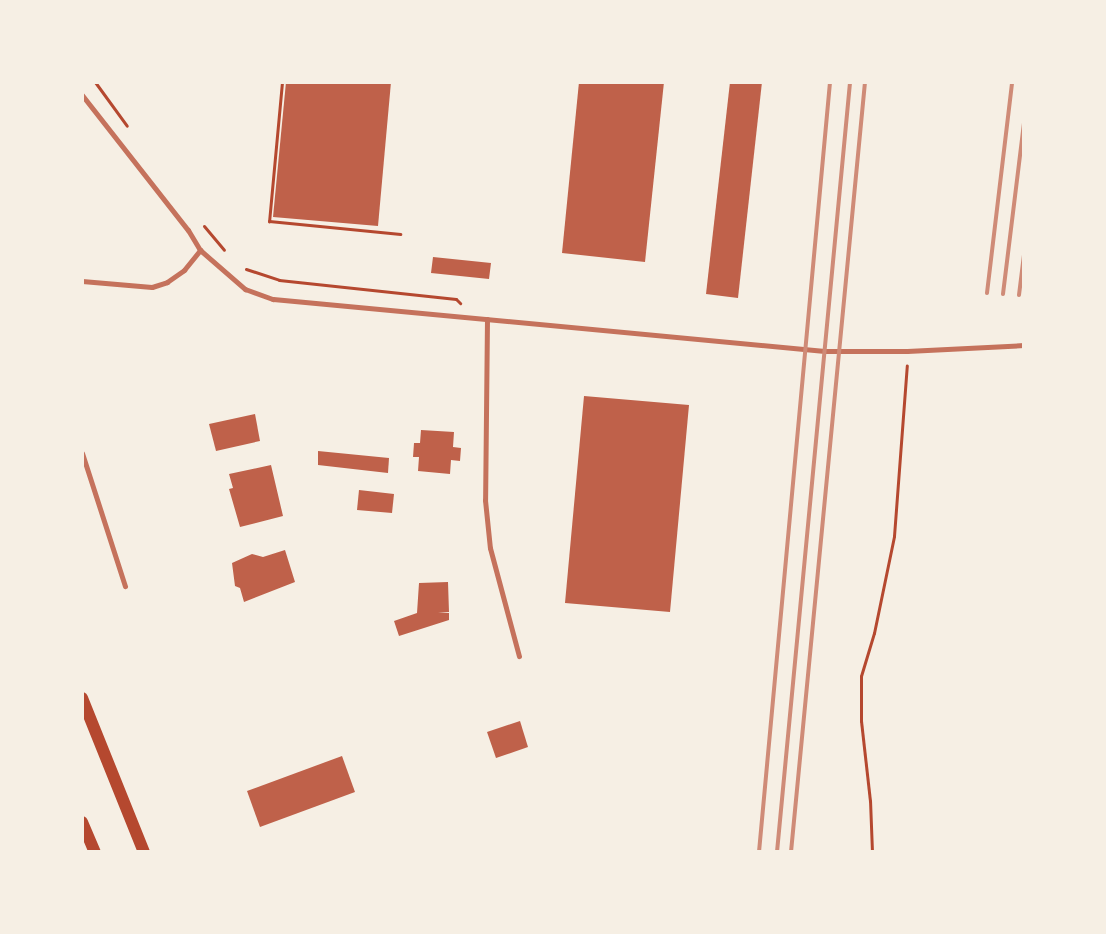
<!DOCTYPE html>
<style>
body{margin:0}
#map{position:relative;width:1106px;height:934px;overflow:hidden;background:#f6efe4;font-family:"Fira Sans",sans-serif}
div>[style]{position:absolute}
.building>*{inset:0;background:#bf614a}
.path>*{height:3px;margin:-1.5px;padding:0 1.5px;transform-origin:1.5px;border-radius:1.5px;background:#b5482f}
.minor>*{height:5px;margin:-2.5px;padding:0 2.5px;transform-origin:2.5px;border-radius:2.5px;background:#c5725c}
.primary>*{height:12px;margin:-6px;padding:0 6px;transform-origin:6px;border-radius:6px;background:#b5482f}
.rail>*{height:4px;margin:-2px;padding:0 2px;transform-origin:2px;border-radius:2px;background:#cf8b77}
span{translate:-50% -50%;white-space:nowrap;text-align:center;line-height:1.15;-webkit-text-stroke:4px #f6efe4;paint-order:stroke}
.frame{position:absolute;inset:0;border:84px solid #f6efe4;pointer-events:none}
</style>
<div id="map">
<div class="building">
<i style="clip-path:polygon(286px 82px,391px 82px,378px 226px,273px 217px)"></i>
<i style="clip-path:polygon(579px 82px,664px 82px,645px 262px,562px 253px)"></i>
<i style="clip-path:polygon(730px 82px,762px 82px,738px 298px,706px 294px)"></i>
<i style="clip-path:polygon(433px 257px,491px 263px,489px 279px,431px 273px)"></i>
<i style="clip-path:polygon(584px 396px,689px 405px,670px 612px,565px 603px)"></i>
<i style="clip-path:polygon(255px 414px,260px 441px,216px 451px,209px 424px)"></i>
<i style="clip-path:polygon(421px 430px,454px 432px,453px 447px,461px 448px,460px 461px,451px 460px,450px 474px,418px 471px,419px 457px,413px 457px,414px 443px,420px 443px)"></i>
<i style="clip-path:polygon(318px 451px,389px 458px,388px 473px,318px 465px)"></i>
<i style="clip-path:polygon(271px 465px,283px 516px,240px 527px,229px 489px,233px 488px,229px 474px)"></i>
<i style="clip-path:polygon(359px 490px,394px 494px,392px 513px,357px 510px)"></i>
<i style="clip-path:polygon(285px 550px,295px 582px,244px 602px,240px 588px,235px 586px,232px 563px,252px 554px,263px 557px)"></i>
<i style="clip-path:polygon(448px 582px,449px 612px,438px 613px,449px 613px,449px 620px,399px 636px,394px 621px,417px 613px,419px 583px)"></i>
<i style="clip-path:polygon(520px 721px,528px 747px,496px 758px,487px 732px)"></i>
<i style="clip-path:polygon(342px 756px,355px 792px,260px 827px,247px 791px)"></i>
</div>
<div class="path">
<i style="left:95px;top:82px;width:54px;rotate:54deg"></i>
<i style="left:282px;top:82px;width:140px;rotate:95.3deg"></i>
<i style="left:269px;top:221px;width:132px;rotate:5.7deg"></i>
<i style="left:204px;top:226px;width:31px;rotate:50deg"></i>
<i style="left:246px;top:269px;width:35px;rotate:18deg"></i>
<i style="left:279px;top:280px;width:178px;rotate:6.1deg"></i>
<i style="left:456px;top:299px;width:6px;rotate:45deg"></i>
<i style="left:872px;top:852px;width:51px;rotate:-92.2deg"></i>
<i style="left:870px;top:801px;width:81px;rotate:-96.4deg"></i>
<i style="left:861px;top:721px;width:45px;rotate:-90deg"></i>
<i style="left:861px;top:676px;width:45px;rotate:-73.2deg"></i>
<i style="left:874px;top:633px;width:99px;rotate:-78.3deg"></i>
<i style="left:894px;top:536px;width:171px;rotate:-85.7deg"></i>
</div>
<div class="minor">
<i style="left:82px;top:95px;width:172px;rotate:51.9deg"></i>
<i style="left:188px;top:230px;width:23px;rotate:59deg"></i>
<i style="left:200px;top:250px;width:60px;rotate:40.9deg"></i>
<i style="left:245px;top:289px;width:30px;rotate:20deg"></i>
<i style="left:273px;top:299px;width:554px;rotate:5.38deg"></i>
<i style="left:825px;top:351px;width:82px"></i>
<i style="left:907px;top:351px;width:117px;rotate:-2.9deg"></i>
<i style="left:82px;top:281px;width:70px;rotate:4.9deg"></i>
<i style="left:152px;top:287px;width:16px;rotate:-18deg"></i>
<i style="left:167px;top:282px;width:21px;rotate:-35deg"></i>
<i style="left:184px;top:270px;width:26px;rotate:-51deg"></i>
<i style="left:487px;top:319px;width:181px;rotate:90.6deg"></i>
<i style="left:485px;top:500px;width:48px;rotate:84.1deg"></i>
<i style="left:490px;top:548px;width:112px;rotate:75deg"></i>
<i style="left:82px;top:453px;width:140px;rotate:72.1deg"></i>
</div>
<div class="primary">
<i style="left:82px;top:698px;width:166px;rotate:68.1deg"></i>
<i style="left:82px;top:822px;width:33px;rotate:67deg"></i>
</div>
<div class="rail">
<i style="left:987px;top:293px;width:212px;rotate:-83.2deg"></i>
<i style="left:1003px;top:294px;width:173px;rotate:-83deg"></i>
<i style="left:1019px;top:295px;width:40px;rotate:-82.9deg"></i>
<i style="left:759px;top:852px;width:773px;rotate:-84.73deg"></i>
<i style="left:777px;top:852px;width:773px;rotate:-84.58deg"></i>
<i style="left:791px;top:852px;width:774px;rotate:-84.51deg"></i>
</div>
<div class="frame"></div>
</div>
